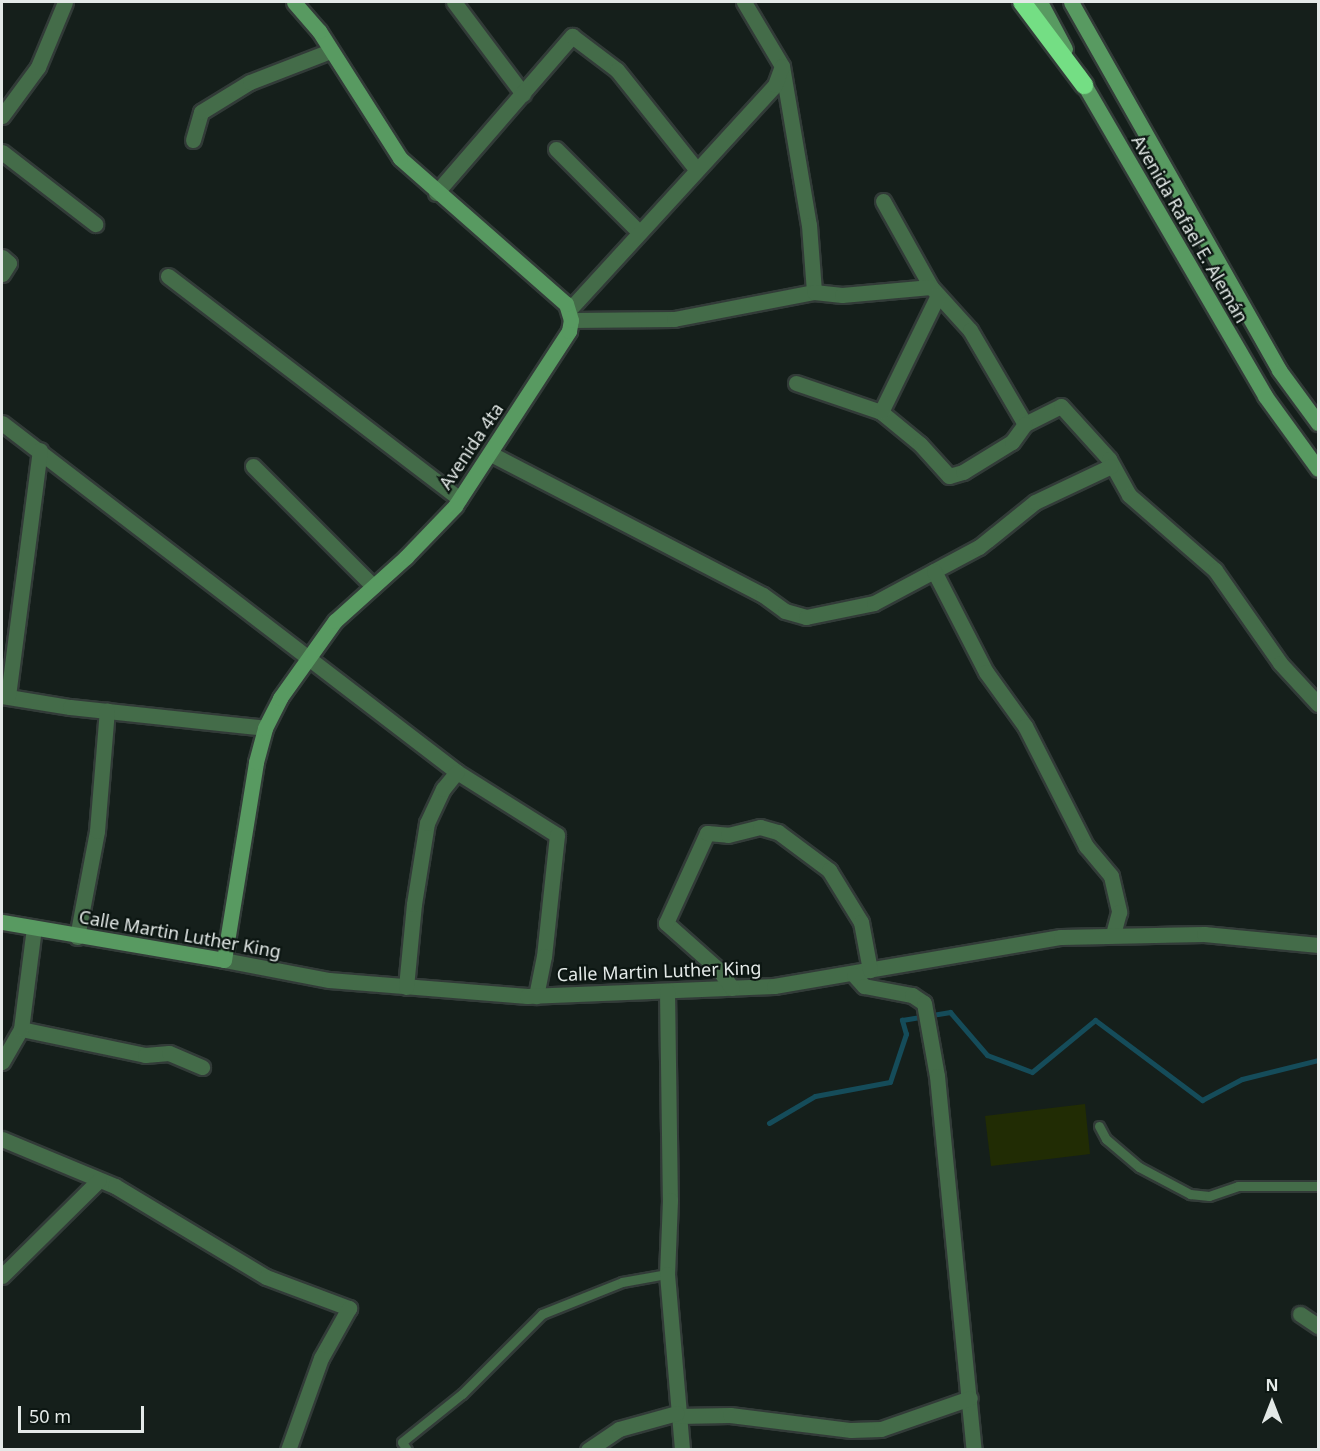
<!DOCTYPE html>
<meta charset="utf-8">
<style>
body{margin:0}
#map{position:relative;width:1320px;height:1451px;overflow:hidden;background:#151f1b;font-family:"Noto Sans",sans-serif}
div>[style]{position:absolute}
.green>*{inset:0;background:#212c04}
.stream>*{height:5px;margin:-2.5px;padding:0 2.5px;transform-origin:2.5px;border-radius:2.5px;background:#154c5a}
.roads{filter:drop-shadow(2px 0 #323b38) drop-shadow(-2px 0 #323b38) drop-shadow(0 2px #323b38) drop-shadow(0 -2px #323b38)}
.lane>*{height:9px;margin:-4.5px;padding:0 4.5px;transform-origin:4.5px;border-radius:4.5px;background:#446c49}
.street>*{height:15px;margin:-7.5px;padding:0 7.5px;transform-origin:7.5px;border-radius:7.5px;background:#446c49}
.secondary>*{height:15px;margin:-7.5px;padding:0 7.5px;transform-origin:7.5px;border-radius:7.5px;background:#589a61}
.highway>*{height:18px;margin:-9px;padding:0 9px;transform-origin:9px;border-radius:9px;background:#74de84}
span{translate:-50% -50%;white-space:nowrap;text-align:center;line-height:1.15;-webkit-text-stroke:4.5px #0c1612;paint-order:stroke}
.street-label{font-size:18px;color:#e3e9e7}
.frame{position:absolute;inset:0;border:3px solid #e3e9e7;pointer-events:none}
.north{position:absolute;left:1242px;top:1373px;width:60px;height:60px;-webkit-text-stroke:4px #0c1612;paint-order:stroke;rotate:0deg;font-size:16px;font-weight:700;line-height:24px;text-align:center;color:#e3e9e7}
.north::after{content:'';display:block;margin:auto;width:21px;height:27px;background:#e3e9e7;clip-path:polygon(50% 0,100% 100%,50% 72%,0 100%)}
.scale{position:absolute;left:18px;top:1406px;width:126px;height:27px;box-sizing:border-box;border:3px solid #e3e9e7;border-top:0;padding-left:8px;font-size:18px;line-height:21px;white-space:nowrap;color:#e3e9e7;-webkit-text-stroke:4px #0c1612;paint-order:stroke}
</style>
<div id="map">
<div class="green">
<i style="clip-path:polygon(1085px 1104px,1090px 1154px,991px 1166px,985px 1116px)"></i>
</div>
<div class="stream">
<i style="left:769px;top:1123px;width:53px;rotate:-30.4deg"></i>
<i style="left:815px;top:1096px;width:76px;rotate:-10.6deg"></i>
<i style="left:890px;top:1082px;width:51px;rotate:-71.6deg"></i>
<i style="left:906px;top:1034px;width:15px;rotate:-106deg"></i>
<i style="left:902px;top:1020px;width:49px;rotate:-9.5deg"></i>
<i style="left:950px;top:1012px;width:57px;rotate:49.3deg"></i>
<i style="left:987px;top:1055px;width:48px;rotate:20.7deg"></i>
<i style="left:1032px;top:1072px;width:82px;rotate:-39.5deg"></i>
<i style="left:1095px;top:1020px;width:134px;rotate:36.8deg"></i>
<i style="left:1202px;top:1100px;width:45px;rotate:-27.7deg"></i>
<i style="left:1242px;top:1079px;width:78px;rotate:-14deg"></i>
</div>
<div class="roads">
<div class="lane">
<i style="left:1099px;top:1126px;width:15px;rotate:62deg"></i>
<i style="left:1106px;top:1139px;width:43px;rotate:40.3deg"></i>
<i style="left:1139px;top:1167px;width:58px;rotate:27.9deg"></i>
<i style="left:1190px;top:1194px;width:19px;rotate:6deg"></i>
<i style="left:1209px;top:1196px;width:31px;rotate:-19deg"></i>
<i style="left:1238px;top:1186px;width:80px"></i>
<i style="left:407px;top:1450px;width:9px;rotate:-122deg"></i>
<i style="left:402px;top:1442px;width:77px;rotate:-38.7deg"></i>
<i style="left:462px;top:1394px;width:113px;rotate:-45deg"></i>
<i style="left:542px;top:1314px;width:86px;rotate:-21.8deg"></i>
<i style="left:622px;top:1282px;width:46px;rotate:-10.1deg"></i>
</div>
<div class="street">
<i style="left:454px;top:2px;width:115px;rotate:53.1deg"></i>
<i style="left:744px;top:2px;width:74px;rotate:59.3deg"></i>
<i style="left:782px;top:66px;width:161px;rotate:80.4deg"></i>
<i style="left:809px;top:225px;width:67px;rotate:85.7deg"></i>
<i style="left:2px;top:116px;width:61px;rotate:-53.7deg"></i>
<i style="left:38px;top:67px;width:70px;rotate:-67.4deg"></i>
<i style="left:193px;top:140px;width:29px;rotate:-74deg"></i>
<i style="left:201px;top:112px;width:57px;rotate:-31.5deg"></i>
<i style="left:250px;top:82px;width:86px;rotate:-21.2deg"></i>
<i style="left:556px;top:149px;width:117px;rotate:45deg"></i>
<i style="left:2px;top:152px;width:118px;rotate:37.7deg"></i>
<i style="left:436px;top:193px;width:208px;rotate:-49.1deg"></i>
<i style="left:572px;top:36px;width:56px;rotate:37.1deg"></i>
<i style="left:617px;top:70px;width:127px;rotate:51.4deg"></i>
<i style="left:883px;top:201px;width:98px;rotate:60.8deg"></i>
<i style="left:931px;top:287px;width:58px;rotate:47.8deg"></i>
<i style="left:970px;top:330px;width:109px;rotate:59.7deg"></i>
<i style="left:1025px;top:424px;width:40px;rotate:-26.6deg"></i>
<i style="left:1061px;top:406px;width:72px;rotate:47.8deg"></i>
<i style="left:1109px;top:459px;width:41px;rotate:60.9deg"></i>
<i style="left:1129px;top:495px;width:114px;rotate:41.1deg"></i>
<i style="left:1215px;top:570px;width:113px;rotate:55deg"></i>
<i style="left:1280px;top:663px;width:56px;rotate:47.2deg"></i>
<i style="left:2px;top:257px;width:9px;rotate:41deg"></i>
<i style="left:9px;top:263px;width:13px;rotate:122deg"></i>
<i style="left:168px;top:276px;width:367px;rotate:37.4deg"></i>
<i style="left:569px;top:310px;width:305px;rotate:-47.5deg"></i>
<i style="left:775px;top:85px;width:20px;rotate:-70deg"></i>
<i style="left:571px;top:320px;width:103px;rotate:-0.6deg"></i>
<i style="left:674px;top:319px;width:143px;rotate:-10.9deg"></i>
<i style="left:814px;top:292px;width:28px;rotate:6deg"></i>
<i style="left:842px;top:295px;width:89px;rotate:-5.1deg"></i>
<i style="left:796px;top:383px;width:90px;rotate:18.8deg"></i>
<i style="left:881px;top:412px;width:50px;rotate:39.4deg"></i>
<i style="left:920px;top:444px;width:43px;rotate:47.8deg"></i>
<i style="left:949px;top:476px;width:15px;rotate:-16deg"></i>
<i style="left:963px;top:472px;width:57px;rotate:-31.5deg"></i>
<i style="left:1012px;top:442px;width:22px;rotate:-54deg"></i>
<i style="left:881px;top:412px;width:130px;rotate:-64deg"></i>
<i style="left:2px;top:423px;width:573px;rotate:37.49deg"></i>
<i style="left:457px;top:772px;width:118px;rotate:32.2deg"></i>
<i style="left:557px;top:835px;width:122px;rotate:96.1deg"></i>
<i style="left:544px;top:956px;width:41px;rotate:101.3deg"></i>
<i style="left:491px;top:454px;width:306px;rotate:27.4deg"></i>
<i style="left:763px;top:595px;width:27px;rotate:36deg"></i>
<i style="left:785px;top:611px;width:22px;rotate:16deg"></i>
<i style="left:806px;top:617px;width:69px;rotate:-11.6deg"></i>
<i style="left:874px;top:603px;width:119px;rotate:-28.1deg"></i>
<i style="left:979px;top:547px;width:72px;rotate:-38.8deg"></i>
<i style="left:1035px;top:502px;width:84px;rotate:-25.3deg"></i>
<i style="left:253px;top:466px;width:170px;rotate:45deg"></i>
<i style="left:934px;top:571px;width:114px;rotate:62.8deg"></i>
<i style="left:986px;top:672px;width:67px;rotate:54.2deg"></i>
<i style="left:1025px;top:726px;width:135px;rotate:63.1deg"></i>
<i style="left:1086px;top:846px;width:39px;rotate:50deg"></i>
<i style="left:1111px;top:876px;width:37px;rotate:77deg"></i>
<i style="left:1119px;top:912px;width:24px;rotate:105deg"></i>
<i style="left:2px;top:696px;width:69px;rotate:9.2deg"></i>
<i style="left:70px;top:707px;width:196px;rotate:6.1deg"></i>
<i style="left:8px;top:696px;width:248px;rotate:-82.6deg"></i>
<i style="left:77px;top:937px;width:108px;rotate:-79.3deg"></i>
<i style="left:97px;top:831px;width:121px;rotate:-85.3deg"></i>
<i style="left:224px;top:960px;width:107px;rotate:10.8deg"></i>
<i style="left:329px;top:980px;width:199px;rotate:4.6deg"></i>
<i style="left:527px;top:996px;width:247px;rotate:-2.3deg"></i>
<i style="left:774px;top:986px;width:291px;rotate:-9.7deg"></i>
<i style="left:1061px;top:937px;width:143px;rotate:-1.2deg"></i>
<i style="left:1204px;top:934px;width:115px;rotate:5.5deg"></i>
<i style="left:854px;top:975px;width:15px;rotate:48deg"></i>
<i style="left:864px;top:986px;width:49px;rotate:10.6deg"></i>
<i style="left:912px;top:995px;width:14px;rotate:34deg"></i>
<i style="left:924px;top:1003px;width:74px;rotate:79.9deg"></i>
<i style="left:937px;top:1076px;width:376px;rotate:84.4deg"></i>
<i style="left:406px;top:987px;width:83px;rotate:-84.5deg"></i>
<i style="left:414px;top:904px;width:82px;rotate:-80.9deg"></i>
<i style="left:427px;top:823px;width:38px;rotate:-65deg"></i>
<i style="left:443px;top:789px;width:22px;rotate:-51deg"></i>
<i style="left:732px;top:988px;width:22px;rotate:-126deg"></i>
<i style="left:719px;top:970px;width:71px;rotate:-138.4deg"></i>
<i style="left:666px;top:923px;width:99px;rotate:-65.5deg"></i>
<i style="left:707px;top:833px;width:21px;rotate:5deg"></i>
<i style="left:728px;top:835px;width:33px;rotate:-14deg"></i>
<i style="left:760px;top:827px;width:19px;rotate:16deg"></i>
<i style="left:778px;top:832px;width:64px;rotate:36.7deg"></i>
<i style="left:829px;top:870px;width:61px;rotate:58.4deg"></i>
<i style="left:861px;top:922px;width:49px;rotate:79.4deg"></i>
<i style="left:667px;top:991px;width:209px;rotate:89.2deg"></i>
<i style="left:670px;top:1200px;width:74px;rotate:92.3deg"></i>
<i style="left:667px;top:1274px;width:177px;rotate:85.1deg"></i>
<i style="left:21px;top:1029px;width:127px;rotate:11.8deg"></i>
<i style="left:145px;top:1055px;width:24px;rotate:-5deg"></i>
<i style="left:169px;top:1053px;width:36px;rotate:23deg"></i>
<i style="left:2px;top:1062px;width:38px;rotate:-60deg"></i>
<i style="left:21px;top:1029px;width:102px;rotate:-82.7deg"></i>
<i style="left:2px;top:1139px;width:122px;rotate:22.6deg"></i>
<i style="left:115px;top:1186px;width:176px;rotate:31.1deg"></i>
<i style="left:266px;top:1277px;width:89px;rotate:20.5deg"></i>
<i style="left:349px;top:1308px;width:57px;rotate:119.2deg"></i>
<i style="left:321px;top:1358px;width:98px;rotate:109.7deg"></i>
<i style="left:2px;top:1276px;width:136px;rotate:-44.7deg"></i>
<i style="left:1300px;top:1314px;width:22px;rotate:34deg"></i>
<i style="left:678px;top:1416px;width:52px;rotate:-1.1deg"></i>
<i style="left:730px;top:1415px;width:122px;rotate:7.1deg"></i>
<i style="left:851px;top:1430px;width:30px;rotate:-2deg"></i>
<i style="left:881px;top:1429px;width:94px;rotate:-19.2deg"></i>
<i style="left:588px;top:1450px;width:37px;rotate:-34deg"></i>
<i style="left:619px;top:1429px;width:60px;rotate:-15.4deg"></i>
</div>
<div class="secondary">
<i style="left:1040px;top:2px;width:53px;rotate:62deg"></i>
<i style="left:1071px;top:2px;width:423px;rotate:60.5deg"></i>
<i style="left:1279px;top:370px;width:66px;rotate:53.7deg"></i>
<i style="left:1079px;top:76px;width:370px;rotate:59.8deg"></i>
<i style="left:1265px;top:396px;width:90px;rotate:54deg"></i>
<i style="left:2px;top:922px;width:225px;rotate:9.7deg"></i>
<i style="left:224px;top:960px;width:201px;rotate:-80.8deg"></i>
<i style="left:256px;top:762px;width:35px;rotate:-75deg"></i>
<i style="left:265px;top:728px;width:34px;rotate:-63deg"></i>
<i style="left:280px;top:698px;width:95px;rotate:-54.5deg"></i>
<i style="left:335px;top:621px;width:96px;rotate:-42deg"></i>
<i style="left:406px;top:557px;width:71px;rotate:-46.1deg"></i>
<i style="left:455px;top:506px;width:209px;rotate:-56.9deg"></i>
<i style="left:569px;top:331px;width:11px;rotate:-80deg"></i>
<i style="left:571px;top:320px;width:17px;rotate:-107deg"></i>
<i style="left:566px;top:304px;width:221px;rotate:-138.7deg"></i>
<i style="left:400px;top:158px;width:151px;rotate:-122.5deg"></i>
<i style="left:319px;top:31px;width:38px;rotate:-131deg"></i>
</div>
<div class="highway">
<i style="left:1022px;top:2px;width:104px;rotate:53.2deg"></i>
</div>
</div>
<div class="street-label">
<span style="left:1190px;top:229px;rotate:60deg">Avenida Rafael E. Alemán</span>
<span style="left:471px;top:446px;rotate:-56deg">Avenida 4ta</span>
<span style="left:180px;top:934px;rotate:10deg">Calle Martin Luther King</span>
<span style="left:659px;top:971px;rotate:-2deg">Calle Martin Luther King</span>
</div>
<div class="frame"></div>
<div class="north">N</div>
<div class="scale">50 m</div>
</div>
